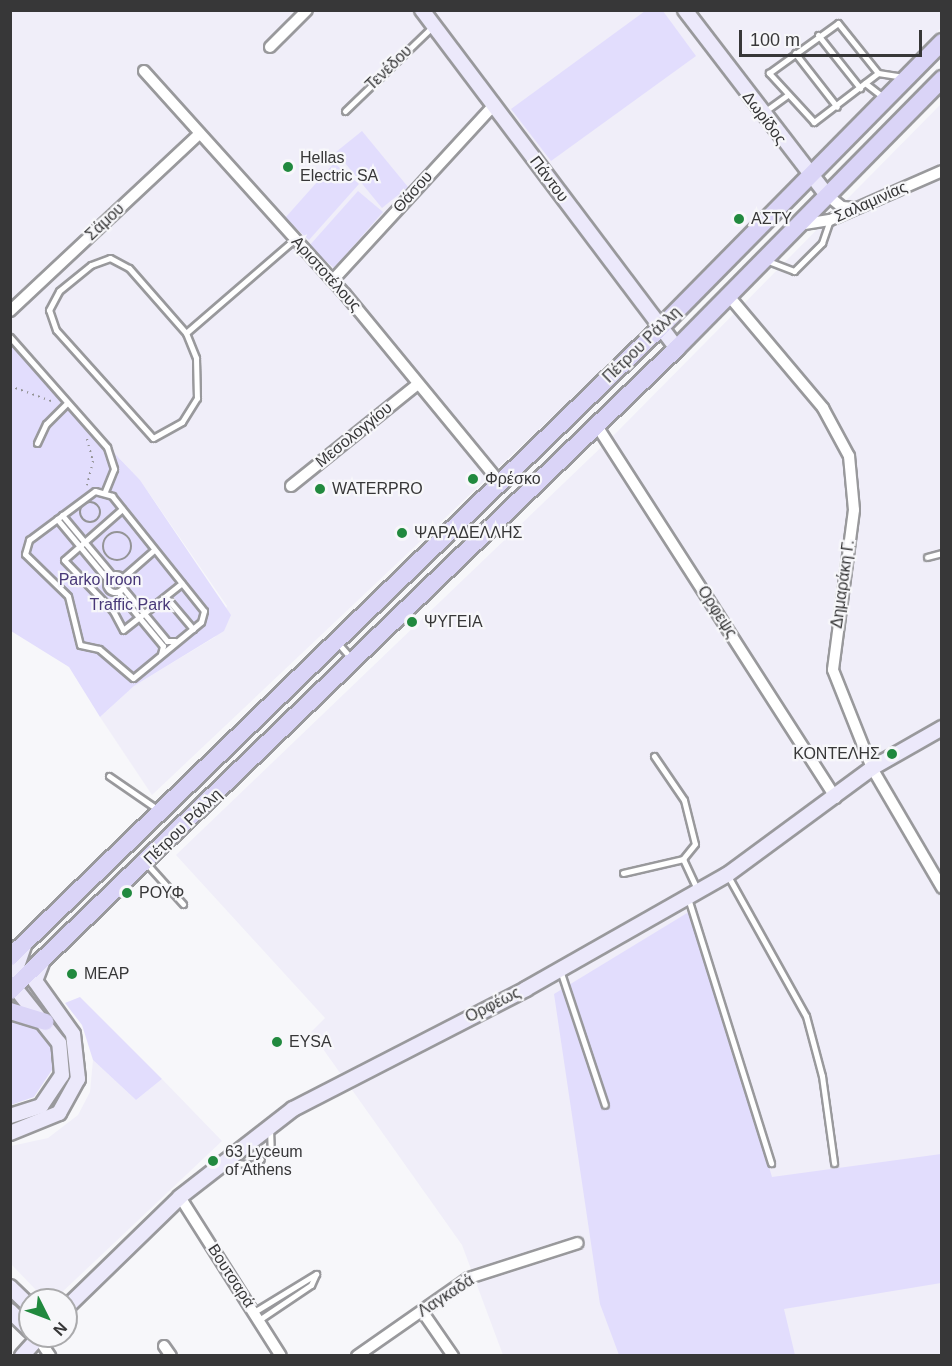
<!DOCTYPE html>
<meta charset="utf-8">
<style>
body{margin:0}
#map{position:relative;width:952px;height:1366px;overflow:hidden;background:#f7f7fa;font-family:Helvetica,sans-serif}
div>[style]{position:absolute}
.built>*{inset:0;background:#f0eef9}
.green>*{inset:0;background:#e2ddfd}
.path>*{height:2px;margin-top:-1px;transform-origin:0;background:repeating-linear-gradient(90deg,#949496 0 1.5px,transparent 0 6px)}
.path>.ring{margin:-1px;padding:0;box-sizing:content-box;background:none;border:2px solid #949496;border-radius:50%}
.roads{filter:drop-shadow(2px 0 #99999c) drop-shadow(-2px 0 #99999c) drop-shadow(0 2px #99999c) drop-shadow(0 -2px #99999c)}
.lane>*{height:5px;margin:-2.5px;padding:0 2.5px;transform-origin:2.5px;border-radius:2.5px;background:#fff}
.lane>.ring{margin:-2.5px;padding:0;box-sizing:content-box;background:none;border:5px solid #fff;border-radius:50%}
.street>*{height:10px;margin:-5px;padding:0 5px;transform-origin:5px;border-radius:5px;background:#fff}
.secondary>*{height:14px;margin:-7px;padding:0 7px;transform-origin:7px;border-radius:7px;background:#ece9fb}
.primary>*{height:16px;margin:-8px;padding:0 8px;transform-origin:8px;border-radius:8px;background:#dad4f7}
.dots>*{width:16px;height:16px;translate:-50% -50%;box-sizing:border-box;border:3px solid #f7f7fa;border-radius:50%}
span{translate:-50% -50%;white-space:nowrap;text-align:center;line-height:1.15;-webkit-text-stroke:4.5px #f7f7fa;paint-order:stroke}
.street-label{font-size:16px;color:#373738}
.poi-label{font-size:16px;color:#373738}
.left{translate:0 -50%;text-align:left}
.right{translate:-100% -50%;text-align:right}
.park-label{font-size:16px;color:#483878}
.frame{position:absolute;inset:0;border:12px solid #373738;pointer-events:none}
.north{position:absolute;left:18px;top:1288px;width:60px;height:60px;box-sizing:border-box;background:#f7f7fa;border:2px solid #aaaaac;border-radius:50%;rotate:132deg;font-size:16px;font-weight:700;line-height:24px;text-align:center;color:#373738}
.north::after{content:'';display:block;margin:auto;width:21px;height:27px;background:#21893e;clip-path:polygon(50% 0,100% 100%,50% 72%,0 100%)}
.scale{position:absolute;left:739px;top:30px;width:183px;height:27px;box-sizing:border-box;border:3px solid #373738;border-top:0;padding-left:8px;font-size:18px;line-height:21px;white-space:nowrap;color:#373738;-webkit-text-stroke:4px #f7f7fa;paint-order:stroke}
</style>
<div id="map">
<div class="built">
<i style="clip-path:polygon(941px 10px,942px 27px,647px 327px,152px 795px,100px 717px,134px 686px,215px 637px,227px 606px,140px 480px,11px 344px,10px 11px)"></i>
<i style="clip-path:polygon(941px 104px,941px 1355px,503px 1355px,462px 1245px,311px 1032px,325px 1018px,176px 855px,614px 435px)"></i>
<i style="clip-path:polygon(93px 1060px,136px 1100px,162px 1079px,222px 1141px,58px 1296px,51px 1296px,36px 1290px,11px 1264px,11px 1146px,48px 1138px,78px 1115px,90px 1092px)"></i>
</div>
<div class="green">
<i style="clip-path:polygon(645px 11px,663px 11px,696px 56px,551px 161px,511px 109px)"></i>
<i style="clip-path:polygon(362px 131px,408px 187px,382px 208px,336px 152px)"></i>
<i style="clip-path:polygon(334px 163px,359px 184px,309px 240px,285px 218px)"></i>
<i style="clip-path:polygon(358px 191px,383px 212px,334px 268px,309px 246px)"></i>
<i style="clip-path:polygon(10px 344px,140px 480px,231px 615px,224px 631px,134px 686px,100px 717px,69px 667px,11px 631px)"></i>
<i style="clip-path:polygon(692px 910px,772px 1177px,941px 1154px,941px 1283px,784px 1309px,795px 1355px,619px 1355px,600px 1304px,554px 994px)"></i>
<i style="clip-path:polygon(80px 997px,162px 1079px,136px 1100px,93px 1060px,82px 1025px,65px 1003px)"></i>
<i style="clip-path:polygon(12px 1020px,42px 1032px,51px 1044px,54px 1067px,34px 1097px,11px 1105px)"></i>
</div>
<div class="path">
<i style="left:10px;top:386px;width:47px;rotate:20deg"></i>
<i style="left:87px;top:439px;width:23px;rotate:75deg"></i>
<i style="left:93px;top:461px;width:25px;rotate:104deg"></i>
<i class="ring" style="left:80px;top:502px;width:18px;height:18px"></i>
<i class="ring" style="left:103px;top:532px;width:26px;height:26px"></i>
</div>
<div class="roads">
<div class="lane">
<i style="left:818px;top:35px;width:68px;rotate:51.6deg"></i>
<i style="left:795px;top:53px;width:68px;rotate:52.1deg"></i>
<i style="left:878px;top:73px;width:81px;rotate:142.6deg"></i>
<i style="left:814px;top:122px;width:67px;rotate:-132.6deg"></i>
<i style="left:769px;top:73px;width:85px;rotate:-35.9deg"></i>
<i style="left:838px;top:23px;width:64px;rotate:51.3deg"></i>
<i style="left:878px;top:73px;width:26px;rotate:9deg"></i>
<i style="left:865px;top:83px;width:24px;rotate:38deg"></i>
<i style="left:345px;top:111px;width:121px;rotate:-44deg"></i>
<i style="left:764px;top:112px;width:29px;rotate:-36deg"></i>
<i style="left:768px;top:261px;width:28px;rotate:21deg"></i>
<i style="left:794px;top:271px;width:40px;rotate:-45deg"></i>
<i style="left:822px;top:243px;width:24px;rotate:-71deg"></i>
<i style="left:186px;top:333px;width:27px;rotate:68deg"></i>
<i style="left:196px;top:358px;width:40px;rotate:88.6deg"></i>
<i style="left:197px;top:398px;width:28px;rotate:122deg"></i>
<i style="left:182px;top:422px;width:33px;rotate:151deg"></i>
<i style="left:153px;top:438px;width:145px;rotate:-131.9deg"></i>
<i style="left:56px;top:330px;width:21px;rotate:-109deg"></i>
<i style="left:49px;top:310px;width:21px;rotate:-62deg"></i>
<i style="left:59px;top:291px;width:41px;rotate:-39.1deg"></i>
<i style="left:91px;top:265px;width:20px;rotate:-20deg"></i>
<i style="left:110px;top:258px;width:21px;rotate:28deg"></i>
<i style="left:129px;top:268px;width:86px;rotate:48.8deg"></i>
<i style="left:186px;top:333px;width:144px;rotate:-40.8deg"></i>
<i style="left:10px;top:337px;width:147px;rotate:48.6deg"></i>
<i style="left:107px;top:447px;width:23px;rotate:72deg"></i>
<i style="left:114px;top:469px;width:24px;rotate:112deg"></i>
<i style="left:37px;top:443px;width:21px;rotate:-65deg"></i>
<i style="left:46px;top:424px;width:30px;rotate:-45deg"></i>
<i style="left:95px;top:491px;width:18px;rotate:16deg"></i>
<i style="left:112px;top:496px;width:147px;rotate:51.3deg"></i>
<i style="left:204px;top:611px;width:11px;rotate:105deg"></i>
<i style="left:201px;top:622px;width:88px;rotate:140.5deg"></i>
<i style="left:133px;top:678px;width:45px;rotate:-139.5deg"></i>
<i style="left:99px;top:649px;width:19px;rotate:-168deg"></i>
<i style="left:80px;top:645px;width:50px;rotate:-103.8deg"></i>
<i style="left:68px;top:596px;width:60px;rotate:-135.7deg"></i>
<i style="left:25px;top:554px;width:15px;rotate:-74deg"></i>
<i style="left:29px;top:540px;width:82px;rotate:-36.6deg"></i>
<i style="left:122px;top:509px;width:77px;rotate:138.7deg"></i>
<i style="left:64px;top:560px;width:71px;rotate:46.1deg"></i>
<i style="left:113px;top:611px;width:21px;rotate:62deg"></i>
<i style="left:123px;top:630px;width:75px;rotate:-38.5deg"></i>
<i style="left:62px;top:515px;width:78px;rotate:50.2deg"></i>
<i style="left:57px;top:519px;width:78px;rotate:50.2deg"></i>
<i style="left:927px;top:557px;width:16px;rotate:-15deg"></i>
<i class="ring" style="left:106px;top:574px;width:13px;height:13px"></i>
<i style="left:122px;top:578px;width:43px;rotate:-41.2deg"></i>
<i style="left:123px;top:588px;width:69px;rotate:50.3deg"></i>
<i style="left:167px;top:641px;width:8px"></i>
<i style="left:118px;top:592px;width:70px;rotate:50.2deg"></i>
<i style="left:163px;top:646px;width:8px;rotate:104deg"></i>
<i style="left:166px;top:597px;width:42px;rotate:49.8deg"></i>
<i style="left:337px;top:642px;width:21px;rotate:49deg"></i>
<i style="left:654px;top:756px;width:53px;rotate:55.7deg"></i>
<i style="left:684px;top:800px;width:45px;rotate:76deg"></i>
<i style="left:695px;top:844px;width:19px;rotate:129deg"></i>
<i style="left:683px;top:859px;width:33px;rotate:65deg"></i>
<i style="left:109px;top:776px;width:58px;rotate:34.5deg"></i>
<i style="left:147px;top:864px;width:54px;rotate:48deg"></i>
<i style="left:623px;top:873px;width:62px;rotate:-13.1deg"></i>
<i style="left:728px;top:876px;width:160px;rotate:60.9deg"></i>
<i style="left:806px;top:1016px;width:62px;rotate:75.1deg"></i>
<i style="left:822px;top:1076px;width:88px;rotate:82.1deg"></i>
<i style="left:688px;top:898px;width:278px;rotate:72.6deg"></i>
<i style="left:560px;top:970px;width:142px;rotate:71.6deg"></i>
<i style="left:270px;top:1128px;width:23px;rotate:88deg"></i>
<i style="left:230px;top:1162px;width:24px;rotate:7deg"></i>
<i style="left:254px;top:1165px;width:9px;rotate:-41deg"></i>
<i style="left:254px;top:1312px;width:73px;rotate:-31.5deg"></i>
<i style="left:316px;top:1274px;width:12px;rotate:114deg"></i>
<i style="left:311px;top:1285px;width:63px;rotate:146.1deg"></i>
</div>
<div class="street">
<i style="left:270px;top:47px;width:52px;rotate:-45deg"></i>
<i style="left:144px;top:71px;width:300px;rotate:48deg"></i>
<i style="left:345px;top:294px;width:244px;rotate:50.6deg"></i>
<i style="left:827px;top:195px;width:19px;rotate:39deg"></i>
<i style="left:842px;top:207px;width:13px;rotate:4deg"></i>
<i style="left:798px;top:225px;width:32px;rotate:-9deg"></i>
<i style="left:830px;top:220px;width:122px;rotate:-23.6deg"></i>
<i style="left:333px;top:280px;width:238px;rotate:-47.4deg"></i>
<i style="left:728px;top:295px;width:148px;rotate:49.9deg"></i>
<i style="left:823px;top:408px;width:55px;rotate:61.6deg"></i>
<i style="left:849px;top:456px;width:54px;rotate:84.7deg"></i>
<i style="left:854px;top:510px;width:161px;rotate:97.5deg"></i>
<i style="left:833px;top:670px;width:105px;rotate:68.3deg"></i>
<i style="left:872px;top:768px;width:139px;rotate:59.7deg"></i>
<i style="left:10px;top:311px;width:260px;rotate:-43.1deg"></i>
<i style="left:597px;top:426px;width:442px;rotate:57.3deg"></i>
<i style="left:291px;top:486px;width:163px;rotate:-38.8deg"></i>
<i style="left:180px;top:1197px;width:188px;rotate:57.6deg"></i>
<i style="left:422px;top:1311px;width:55px;rotate:55.4deg"></i>
<i style="left:38px;top:1338px;width:22px;rotate:56deg"></i>
<i style="left:164px;top:1346px;width:12px;rotate:55deg"></i>
<i style="left:357px;top:1356px;width:136px;rotate:-34.9deg"></i>
<i style="left:469px;top:1278px;width:114px;rotate:-17.8deg"></i>
</div>
<div class="secondary">
<i style="left:422px;top:10px;width:423px;rotate:53deg"></i>
<i style="left:685px;top:10px;width:233px;rotate:52.5deg"></i>
<i style="left:10px;top:1116px;width:33px;rotate:-18deg"></i>
<i style="left:41px;top:1106px;width:37px;rotate:-56deg"></i>
<i style="left:62px;top:1075px;width:32px;rotate:-95deg"></i>
<i style="left:59px;top:1043px;width:69px;rotate:-128.5deg"></i>
<i style="left:16px;top:989px;width:17px;rotate:-93deg"></i>
<i style="left:15px;top:972px;width:28px;rotate:-71deg"></i>
<i style="left:10px;top:1133px;width:53px;rotate:-22.2deg"></i>
<i style="left:59px;top:1113px;width:39px;rotate:-61deg"></i>
<i style="left:78px;top:1079px;width:45px;rotate:-96.3deg"></i>
<i style="left:73px;top:1034px;width:65px;rotate:-125.6deg"></i>
<i style="left:35px;top:981px;width:19px;rotate:-69deg"></i>
<i style="left:10px;top:1287px;width:28px;rotate:44deg"></i>
<i style="left:66px;top:1308px;width:159px;rotate:-44.2deg"></i>
<i style="left:180px;top:1197px;width:143px;rotate:-37.9deg"></i>
<i style="left:293px;top:1109px;width:262px;rotate:-27.2deg"></i>
<i style="left:526px;top:989px;width:231px;rotate:-29.6deg"></i>
<i style="left:727px;top:875px;width:180px;rotate:-36.4deg"></i>
<i style="left:872px;top:768px;width:81px;rotate:-29.7deg"></i>
<i style="left:10px;top:1311px;width:28px;rotate:44deg"></i>
<i style="left:22px;top:1356px;width:27px;rotate:-48deg"></i>
</div>
<div class="primary">
<i style="left:10px;top:957px;width:906px;rotate:-44.06deg"></i>
<i style="left:661px;top:327px;width:400px;rotate:-45.4deg"></i>
<i style="left:10px;top:991px;width:926px;rotate:-43.95deg"></i>
<i style="left:677px;top:348px;width:378px;rotate:-45.4deg"></i>
<i style="left:10px;top:1011px;width:37px;rotate:17deg"></i>
</div>
</div>
<div class="dots">
<i style="left:288px;top:167px;background:#21893e"></i>
<i style="left:739px;top:219px;background:#21893e"></i>
<i style="left:473px;top:479px;background:#21893e"></i>
<i style="left:320px;top:489px;background:#21893e"></i>
<i style="left:402px;top:533px;background:#21893e"></i>
<i style="left:412px;top:622px;background:#21893e"></i>
<i style="left:892px;top:754px;background:#21893e"></i>
<i style="left:127px;top:893px;background:#21893e"></i>
<i style="left:72px;top:974px;background:#21893e"></i>
<i style="left:277px;top:1042px;background:#21893e"></i>
<i style="left:213px;top:1161px;background:#21893e"></i>
</div>
<div class="street-label">
<span style="left:389px;top:68px;rotate:-44deg">Τενέδου</span>
<span style="left:764px;top:118px;rotate:53deg">Δωρίδος</span>
<span style="left:549px;top:179px;rotate:53deg">Πάντου</span>
<span style="left:413px;top:192px;rotate:-48deg">Θάσου</span>
<span style="left:871px;top:202px;rotate:-24deg">Σαλαμινίας</span>
<span style="left:105px;top:222px;rotate:-43deg">Σάμου</span>
<span style="left:326px;top:274px;rotate:48deg">Αριστοτέλους</span>
<span style="left:642px;top:345px;rotate:-44deg">Πέτρου Ράλλη</span>
<span style="left:354px;top:435px;rotate:-39deg">Μεσολογγίου</span>
<span style="left:843px;top:584px;rotate:-82deg">Δημαράκη Γ.</span>
<span style="left:717px;top:612px;rotate:57deg">Ορφεψς</span>
<span style="left:183px;top:827px;rotate:-44deg">Πέτρου Ράλλη</span>
<span style="left:493px;top:1005px;rotate:-27deg">Ορφέως</span>
<span style="left:231px;top:1276px;rotate:57deg">Βουτσαρά</span>
<span style="left:446px;top:1296px;rotate:-33deg">Λαγκαδά</span>
</div>
<div class="poi-label">
<span class="left" style="left:300px;top:167px">Hellas<br>Electric SA</span>
<span class="left" style="left:751px;top:219px">ΑΣΤΥ</span>
<span class="left" style="left:485px;top:479px">Φρέσκο</span>
<span class="left" style="left:332px;top:489px">WATERPRO</span>
<span class="left" style="left:414px;top:533px">ΨΑΡΑΔΕΛΛΗΣ</span>
<span class="left" style="left:424px;top:622px">ΨΥΓΕΙΑ</span>
<span class="right" style="left:880px;top:754px">ΚΟΝΤΕΛΗΣ</span>
<span class="left" style="left:139px;top:893px">ΡΟΥΦ</span>
<span class="left" style="left:84px;top:974px">MEAP</span>
<span class="left" style="left:289px;top:1042px">EYSA</span>
<span class="left" style="left:225px;top:1161px">63 Lyceum<br>of Athens</span>
</div>
<div class="park-label">
<span style="left:100px;top:580px">Parko Iroon</span>
<span style="left:130px;top:605px">Traffic Park</span>
</div>
<div class="frame"></div>
<div class="north">N</div>
<div class="scale">100 m</div>
</div>
